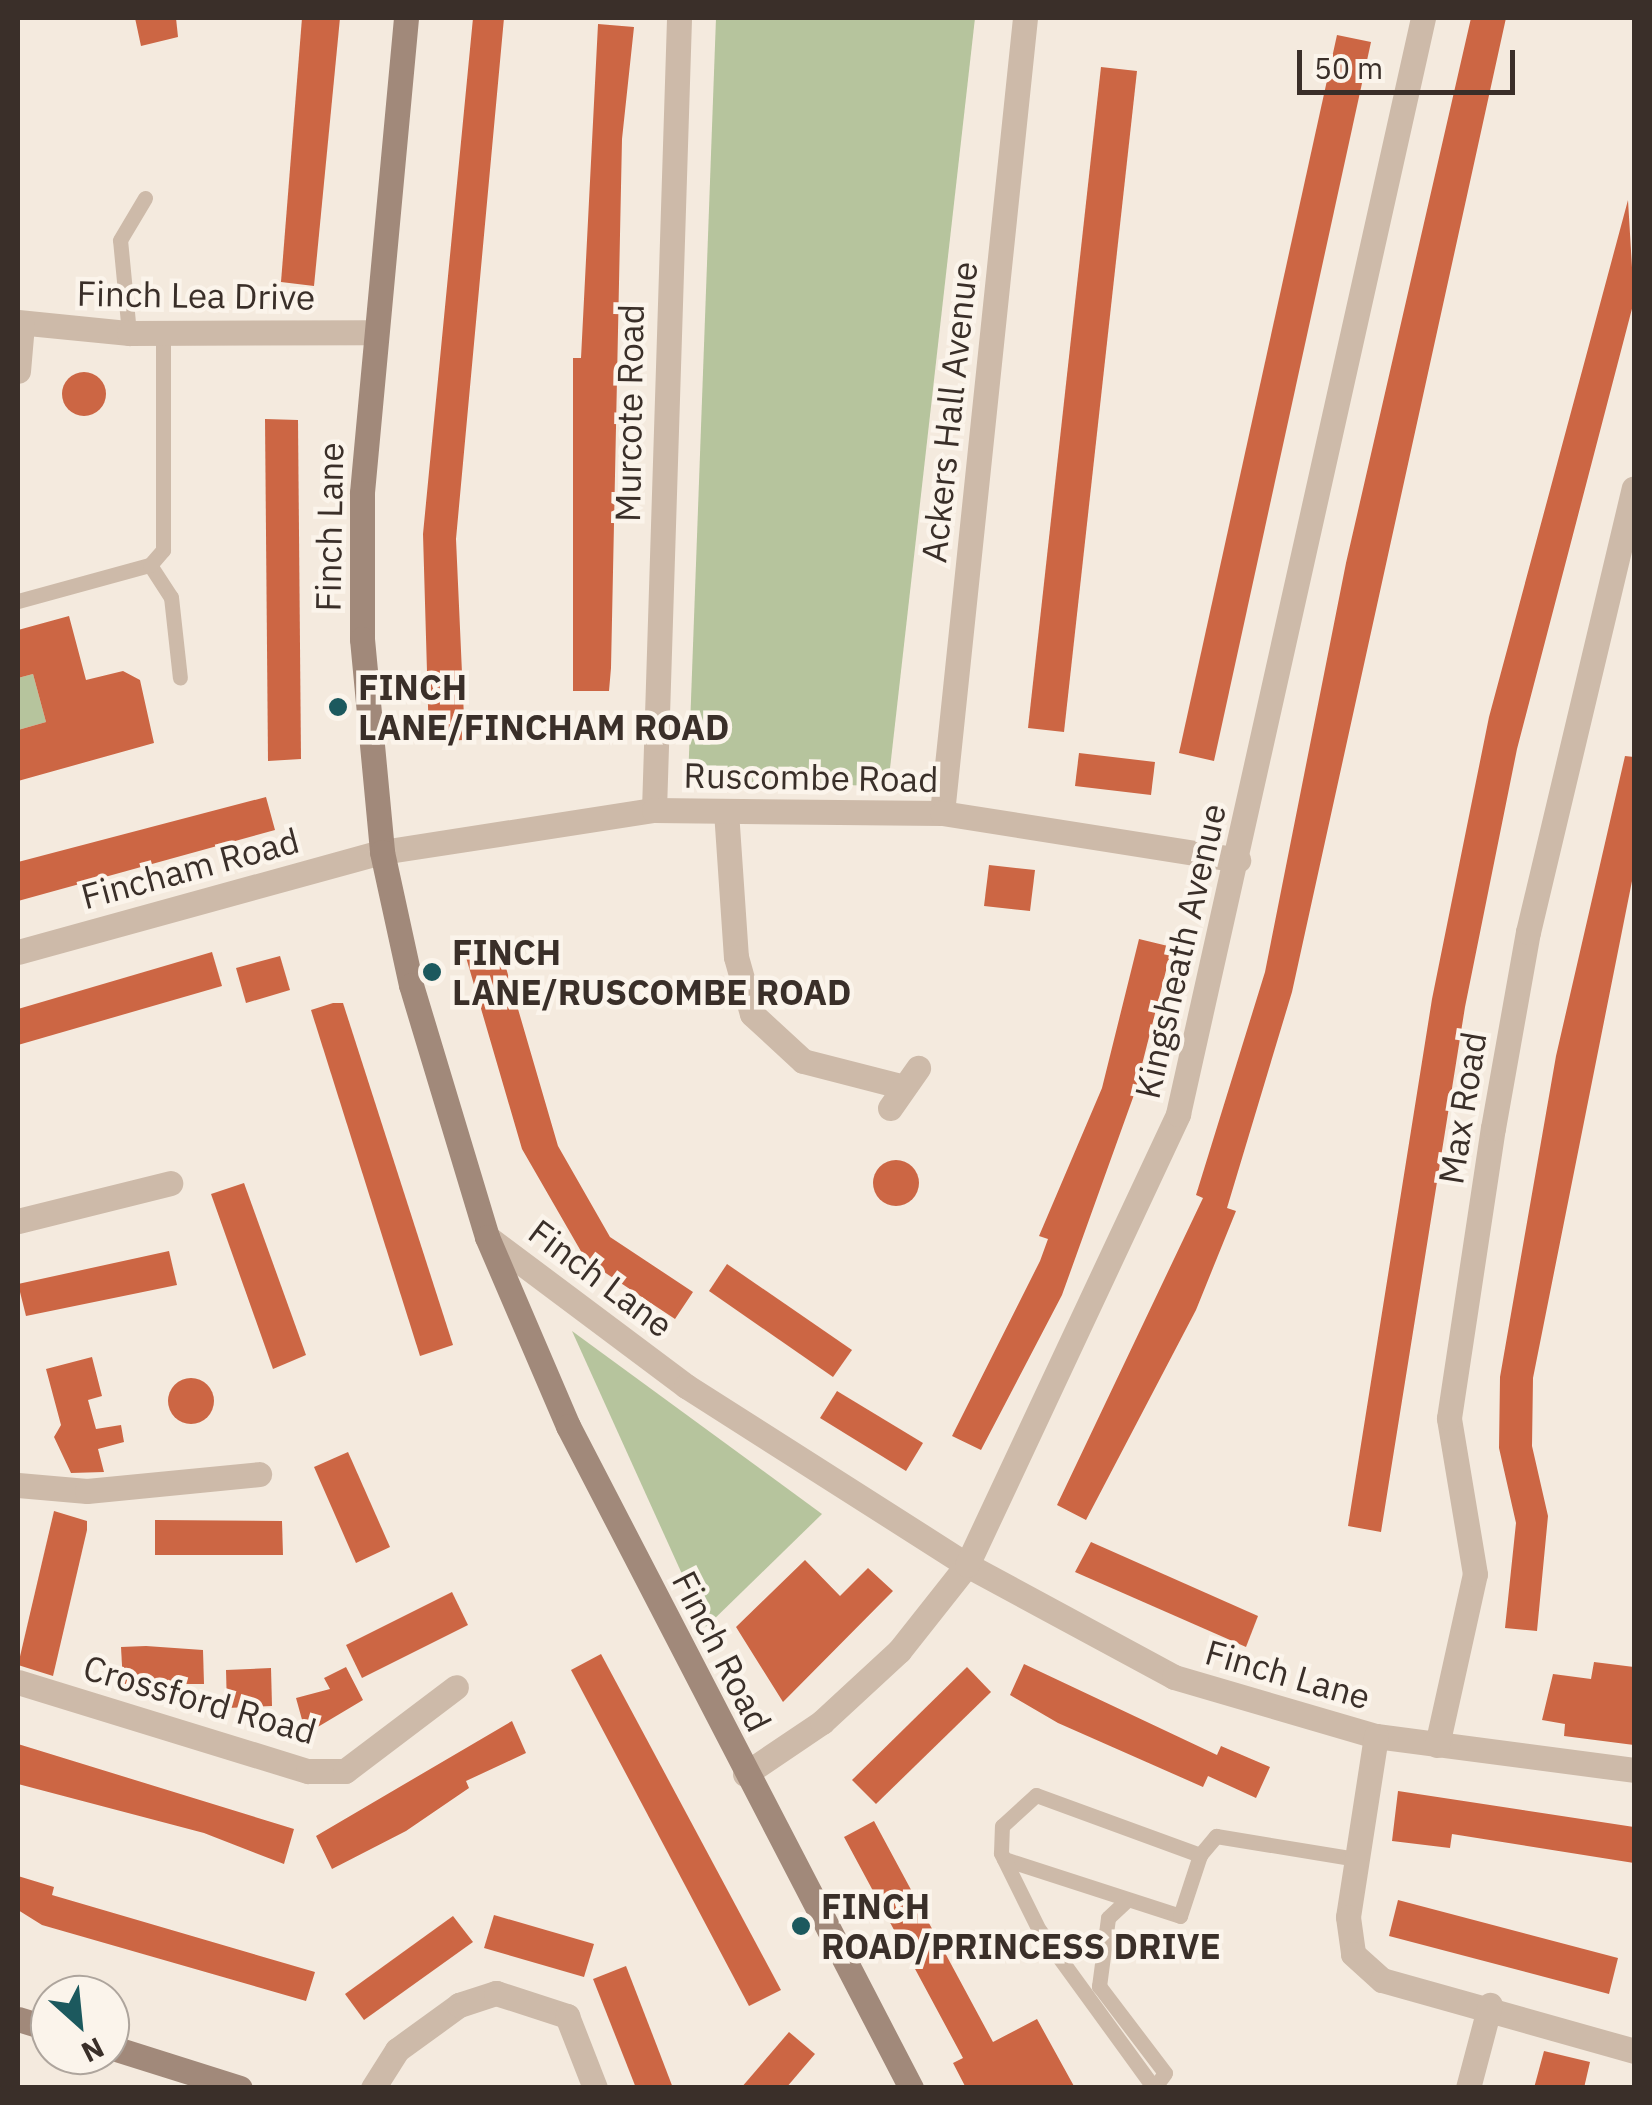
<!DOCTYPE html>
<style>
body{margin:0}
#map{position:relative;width:1652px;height:2105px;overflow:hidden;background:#f4eade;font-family:"IBM Plex Sans",sans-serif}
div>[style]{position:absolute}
.green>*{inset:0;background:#b6c49d}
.building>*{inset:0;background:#c64}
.round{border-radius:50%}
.lane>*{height:15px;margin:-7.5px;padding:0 7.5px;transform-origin:7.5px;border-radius:7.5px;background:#cdbaa9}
.street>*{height:25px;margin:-12.5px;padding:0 12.5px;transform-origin:12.5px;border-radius:12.5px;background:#cdbaa9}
.secondary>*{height:25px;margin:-12.5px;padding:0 12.5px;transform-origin:12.5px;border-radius:12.5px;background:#a1897a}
.dots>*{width:28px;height:28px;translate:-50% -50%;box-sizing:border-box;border:5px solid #fbf4eb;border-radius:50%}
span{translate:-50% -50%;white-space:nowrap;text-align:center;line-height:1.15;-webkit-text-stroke:9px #fbf4eb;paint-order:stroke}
.street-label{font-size:35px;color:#3a2f29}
.poi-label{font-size:35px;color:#3a2f29;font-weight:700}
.left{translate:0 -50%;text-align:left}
.frame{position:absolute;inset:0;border:20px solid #3a2f29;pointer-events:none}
.north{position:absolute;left:30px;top:1975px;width:100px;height:100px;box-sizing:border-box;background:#fbf4eb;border:2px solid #aea59d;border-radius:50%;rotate:153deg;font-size:28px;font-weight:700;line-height:40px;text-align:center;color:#3a2f29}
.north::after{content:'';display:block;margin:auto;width:35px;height:45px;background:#1c595e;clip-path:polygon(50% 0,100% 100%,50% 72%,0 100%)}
.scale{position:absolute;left:1297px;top:50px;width:218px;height:45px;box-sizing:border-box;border:5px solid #3a2f29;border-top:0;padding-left:12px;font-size:30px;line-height:35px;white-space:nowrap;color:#3a2f29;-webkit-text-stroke:8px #fbf4eb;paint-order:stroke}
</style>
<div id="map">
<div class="green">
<i style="clip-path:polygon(716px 18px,975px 18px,888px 786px,688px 782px)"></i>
<i style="clip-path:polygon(33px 674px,46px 722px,18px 730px,18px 678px)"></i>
<i style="clip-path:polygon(572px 1331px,822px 1514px,706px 1627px)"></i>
</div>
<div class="building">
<i style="clip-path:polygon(135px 18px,176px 18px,178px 37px,141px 46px)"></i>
<i style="clip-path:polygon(302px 18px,340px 18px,314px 286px,281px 282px)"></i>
<i style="clip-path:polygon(473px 18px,504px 18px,456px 539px,465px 740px,429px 741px,423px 534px)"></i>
<i style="clip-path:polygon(1471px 18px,1506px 18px,1292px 992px,1227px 1208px,1236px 1211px,1196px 1310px,1086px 1520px,1057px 1505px,1203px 1198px,1196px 1195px,1265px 972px,1346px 563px)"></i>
<i style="clip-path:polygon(598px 24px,634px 27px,622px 139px,611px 668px,609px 691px,573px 691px,573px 358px,581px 358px)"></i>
<i style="clip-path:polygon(1337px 35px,1371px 42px,1214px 761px,1179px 753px)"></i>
<i style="clip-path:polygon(1101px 67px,1137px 71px,1064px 732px,1028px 728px)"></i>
<i style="clip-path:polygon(1628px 200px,1634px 301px,1517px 749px,1465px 1007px,1381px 1532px,1348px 1526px,1432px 999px,1489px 717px)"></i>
<i class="round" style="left:62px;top:372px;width:44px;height:44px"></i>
<i style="clip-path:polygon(265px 419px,298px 420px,301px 759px,268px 761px)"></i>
<i style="clip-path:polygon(69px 616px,86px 680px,123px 671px,140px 680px,154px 743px,18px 781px,18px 730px,46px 722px,33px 674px,18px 678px,18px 630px)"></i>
<i style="clip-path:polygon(1079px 753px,1155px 762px,1151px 795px,1075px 786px)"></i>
<i style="clip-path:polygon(1625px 756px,1634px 757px,1634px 871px,1533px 1378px,1532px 1446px,1548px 1516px,1537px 1631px,1505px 1628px,1516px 1523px,1499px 1448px,1500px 1377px,1556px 1056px)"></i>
<i style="clip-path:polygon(266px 797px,275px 830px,18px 901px,18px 862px)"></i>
<i style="clip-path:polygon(989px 865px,1035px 870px,1030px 911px,984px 906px)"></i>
<i style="clip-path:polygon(497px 937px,558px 1146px,610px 1237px,693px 1292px,675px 1319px,586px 1260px,522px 1149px,463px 947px)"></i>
<i style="clip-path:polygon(1139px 939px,1172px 947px,1135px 1092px,1062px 1295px,981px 1450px,952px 1436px,1040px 1261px,1048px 1239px,1039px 1236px,1102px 1088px)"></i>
<i style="clip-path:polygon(212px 952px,222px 986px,18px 1045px,18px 1009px)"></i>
<i style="clip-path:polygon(280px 956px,290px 990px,246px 1003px,236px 968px)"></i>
<i style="clip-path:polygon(333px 1003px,343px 1003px,453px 1345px,420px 1356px,311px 1010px)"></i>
<i class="round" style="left:873px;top:1160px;width:46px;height:46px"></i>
<i style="clip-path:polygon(244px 1183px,306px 1355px,273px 1369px,211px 1194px)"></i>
<i style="clip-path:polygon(169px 1251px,177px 1285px,26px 1316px,18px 1284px)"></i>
<i style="clip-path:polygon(727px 1264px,852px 1350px,833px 1377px,709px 1291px)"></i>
<i style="clip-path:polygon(92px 1357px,102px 1396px,88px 1400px,96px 1429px,121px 1425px,124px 1442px,98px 1449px,104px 1472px,71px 1473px,54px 1437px,61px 1425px,46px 1369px)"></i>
<i class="round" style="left:168px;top:1378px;width:46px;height:46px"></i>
<i style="clip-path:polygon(837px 1391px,923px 1443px,906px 1471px,820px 1418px)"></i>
<i style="clip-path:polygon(348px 1452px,390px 1547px,356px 1563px,314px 1467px)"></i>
<i style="clip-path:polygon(54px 1511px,87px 1521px,87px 1530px,53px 1676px,18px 1665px)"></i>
<i style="clip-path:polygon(155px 1520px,282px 1521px,283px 1555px,155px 1555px)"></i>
<i style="clip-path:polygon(1091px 1542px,1258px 1616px,1246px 1647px,1075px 1572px)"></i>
<i style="clip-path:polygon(805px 1560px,840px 1596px,868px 1568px,893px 1591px,783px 1702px,736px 1627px)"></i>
<i style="clip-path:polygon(452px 1592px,468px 1625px,362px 1678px,346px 1645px)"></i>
<i style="clip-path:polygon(146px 1646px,203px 1650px,204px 1684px,123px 1684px,121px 1647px)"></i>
<i style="clip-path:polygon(601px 1654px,781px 1990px,749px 2006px,571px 1670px)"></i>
<i style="clip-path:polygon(1594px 1662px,1634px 1667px,1634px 1745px,1564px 1736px,1565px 1724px,1542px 1720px,1553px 1674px,1591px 1679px)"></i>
<i style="clip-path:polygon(1024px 1664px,1217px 1755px,1221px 1746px,1270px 1767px,1256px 1798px,1208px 1776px,1203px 1787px,1058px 1723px,1010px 1695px)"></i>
<i style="clip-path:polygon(346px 1667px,363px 1700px,306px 1734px,296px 1698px,330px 1689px,324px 1678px)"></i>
<i style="clip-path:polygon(967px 1667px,991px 1692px,876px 1804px,852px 1780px)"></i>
<i style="clip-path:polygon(271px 1668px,272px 1706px,227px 1708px,226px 1670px)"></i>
<i style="clip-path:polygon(512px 1721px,526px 1753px,466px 1781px,469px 1788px,406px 1831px,332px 1869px,316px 1836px)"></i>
<i style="clip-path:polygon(18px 1744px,294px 1829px,284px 1864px,204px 1833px,18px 1784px)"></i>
<i style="clip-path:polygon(1398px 1791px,1634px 1827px,1634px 1863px,1452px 1834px,1450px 1848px,1392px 1841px)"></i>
<i style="clip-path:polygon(874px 1821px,993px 2042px,1037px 2019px,1075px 2088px,966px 2088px,953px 2063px,963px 2058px,844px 1837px)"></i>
<i style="clip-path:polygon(18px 1876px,54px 1887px,52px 1895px,315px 1972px,306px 2001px,42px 1925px,18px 1910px)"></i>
<i style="clip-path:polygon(1398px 1900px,1618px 1958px,1609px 1994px,1389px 1936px)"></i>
<i style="clip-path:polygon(494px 1915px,594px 1944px,584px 1977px,484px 1948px)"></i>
<i style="clip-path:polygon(453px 1916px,473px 1942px,364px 2020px,345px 1994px)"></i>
<i style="clip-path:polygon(626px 1966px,655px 2041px,673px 2088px,636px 2088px,593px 1979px)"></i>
<i style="clip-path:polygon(789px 2032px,815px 2054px,786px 2088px,741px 2088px)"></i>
<i style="clip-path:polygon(1544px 2051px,1590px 2062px,1584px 2088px,1534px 2088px)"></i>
</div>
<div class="lane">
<i style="left:129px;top:333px;width:93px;rotate:-95.5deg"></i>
<i style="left:120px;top:240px;width:49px;rotate:-59.2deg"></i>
<i style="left:150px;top:565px;width:38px;rotate:57deg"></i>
<i style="left:171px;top:597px;width:81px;rotate:83.7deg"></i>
<i style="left:18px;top:601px;width:137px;rotate:-15.3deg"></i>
<i style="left:150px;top:565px;width:20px;rotate:-49deg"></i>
<i style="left:163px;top:550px;width:219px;rotate:-90deg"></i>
<i style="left:1004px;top:1859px;width:185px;rotate:17.9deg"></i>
<i style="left:1180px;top:1916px;width:64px;rotate:-71.8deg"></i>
<i style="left:1200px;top:1855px;width:25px;rotate:-50deg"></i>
<i style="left:1216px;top:1836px;width:143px;rotate:9.3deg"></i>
<i style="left:1127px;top:1900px;width:26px;rotate:137deg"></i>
<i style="left:1108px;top:1918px;width:69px;rotate:97.5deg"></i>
<i style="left:1099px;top:1986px;width:109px;rotate:52.8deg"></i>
<i style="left:1165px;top:2073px;width:19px;rotate:126deg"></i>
<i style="left:1154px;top:2088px;width:195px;rotate:-126deg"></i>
<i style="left:1039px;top:1930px;width:86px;rotate:-116.3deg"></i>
<i style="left:1001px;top:1853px;width:27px;rotate:-88deg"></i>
<i style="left:1002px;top:1826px;width:46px;rotate:-42.4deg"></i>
<i style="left:1036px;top:1795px;width:175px;rotate:20.1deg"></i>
</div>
<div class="street">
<i style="left:18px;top:322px;width:112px;rotate:5.7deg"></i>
<i style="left:129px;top:333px;width:245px;rotate:-0.2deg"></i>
<i style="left:18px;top:371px;width:47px;rotate:-85.1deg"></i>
<i style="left:654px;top:810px;width:792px;rotate:-88.19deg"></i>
<i style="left:726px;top:811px;width:146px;rotate:86.1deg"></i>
<i style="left:736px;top:957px;width:59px;rotate:74.3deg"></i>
<i style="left:752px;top:1014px;width:69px;rotate:42.7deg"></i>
<i style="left:803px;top:1061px;width:104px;rotate:14.4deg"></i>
<i style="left:942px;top:813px;width:799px;rotate:-84.04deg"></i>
<i style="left:18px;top:952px;width:377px;rotate:-15.4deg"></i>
<i style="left:382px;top:852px;width:275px;rotate:-8.8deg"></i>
<i style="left:654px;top:810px;width:288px;rotate:0.6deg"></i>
<i style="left:942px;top:813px;width:300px;rotate:9deg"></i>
<i style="left:890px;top:1108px;width:49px;rotate:-55deg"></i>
<i style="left:18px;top:1221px;width:157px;rotate:-14deg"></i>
<i style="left:487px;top:1237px;width:249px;rotate:36.8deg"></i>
<i style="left:686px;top:1386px;width:333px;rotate:32.5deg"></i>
<i style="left:967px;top:1565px;width:235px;rotate:28.4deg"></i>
<i style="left:1174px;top:1677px;width:210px;rotate:16.3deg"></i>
<i style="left:1376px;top:1736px;width:260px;rotate:7.5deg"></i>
<i style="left:18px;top:1485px;width:69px;rotate:5deg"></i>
<i style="left:87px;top:1491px;width:173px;rotate:-5.6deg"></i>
<i style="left:18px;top:1682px;width:303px;rotate:17.1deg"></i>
<i style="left:308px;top:1771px;width:37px"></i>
<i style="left:345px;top:1771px;width:139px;rotate:-37.1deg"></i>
<i style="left:1376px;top:1736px;width:183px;rotate:98.8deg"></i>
<i style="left:1348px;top:1917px;width:37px;rotate:82deg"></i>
<i style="left:1353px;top:1954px;width:39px;rotate:42deg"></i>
<i style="left:1382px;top:1980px;width:262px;rotate:15.7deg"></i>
<i style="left:1437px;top:1745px;width:175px;rotate:-77.5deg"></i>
<i style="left:1475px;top:1574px;width:158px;rotate:-99.5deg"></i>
<i style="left:1449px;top:1418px;width:293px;rotate:-81.4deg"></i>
<i style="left:1493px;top:1128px;width:199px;rotate:-79.9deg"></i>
<i style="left:1528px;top:932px;width:456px;rotate:-76.6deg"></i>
<i style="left:745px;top:1774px;width:93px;rotate:-34deg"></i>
<i style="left:822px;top:1722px;width:105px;rotate:-42.7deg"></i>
<i style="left:899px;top:1651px;width:110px;rotate:-51.7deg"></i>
<i style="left:967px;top:1565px;width:498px;rotate:-64.9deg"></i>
<i style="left:1178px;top:1114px;width:1123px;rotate:-77.4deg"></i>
<i style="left:373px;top:2088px;width:45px;rotate:-57.7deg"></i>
<i style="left:397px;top:2050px;width:77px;rotate:-36deg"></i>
<i style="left:459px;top:2005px;width:39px;rotate:-18deg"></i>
<i style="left:496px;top:1993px;width:75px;rotate:17.9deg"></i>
<i style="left:567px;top:2016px;width:77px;rotate:68.7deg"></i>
<i style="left:1468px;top:2088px;width:86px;rotate:-75.2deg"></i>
</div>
<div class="secondary">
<i style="left:406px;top:18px;width:477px;rotate:95.3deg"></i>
<i style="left:362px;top:493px;width:146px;rotate:90deg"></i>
<i style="left:362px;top:639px;width:214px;rotate:84.6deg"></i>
<i style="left:382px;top:852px;width:136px;rotate:77.7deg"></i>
<i style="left:411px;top:985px;width:263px;rotate:73.2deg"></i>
<i style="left:487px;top:1237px;width:206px;rotate:66.8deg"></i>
<i style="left:568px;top:1426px;width:746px;rotate:62.61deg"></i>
<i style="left:18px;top:2019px;width:34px;rotate:17deg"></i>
<i style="left:110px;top:2047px;width:136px;rotate:17.5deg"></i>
</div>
<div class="dots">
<i style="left:338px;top:707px;background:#1c595e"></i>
<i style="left:432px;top:972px;background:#1c595e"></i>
<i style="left:801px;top:1926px;background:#1c595e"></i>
</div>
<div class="street-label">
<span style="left:196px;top:295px;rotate:1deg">Finch Lea Drive</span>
<span style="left:949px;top:412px;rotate:-84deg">Ackers Hall Avenue</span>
<span style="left:629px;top:413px;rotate:-89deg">Murcote Road</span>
<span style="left:329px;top:527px;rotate:-89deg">Finch Lane</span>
<span style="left:811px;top:777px;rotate:1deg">Ruscombe Road</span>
<span style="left:190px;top:868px;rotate:-15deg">Fincham Road</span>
<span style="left:1180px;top:951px;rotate:-77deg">Kingsheath Avenue</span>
<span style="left:1462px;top:1108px;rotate:-81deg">Max Road</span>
<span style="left:601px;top:1278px;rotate:37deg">Finch Lane</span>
<span style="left:722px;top:1651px;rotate:63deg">Finch Road</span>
<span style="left:1288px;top:1674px;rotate:16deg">Finch Lane</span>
<span style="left:200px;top:1699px;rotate:16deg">Crossford Road</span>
</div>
<div class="poi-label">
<span class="left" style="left:358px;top:707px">FINCH<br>LANE/FINCHAM ROAD</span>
<span class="left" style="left:452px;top:972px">FINCH<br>LANE/RUSCOMBE ROAD</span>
<span class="left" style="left:821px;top:1926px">FINCH<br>ROAD/PRINCESS DRIVE</span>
</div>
<div class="frame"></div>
<div class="north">N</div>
<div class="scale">50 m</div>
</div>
